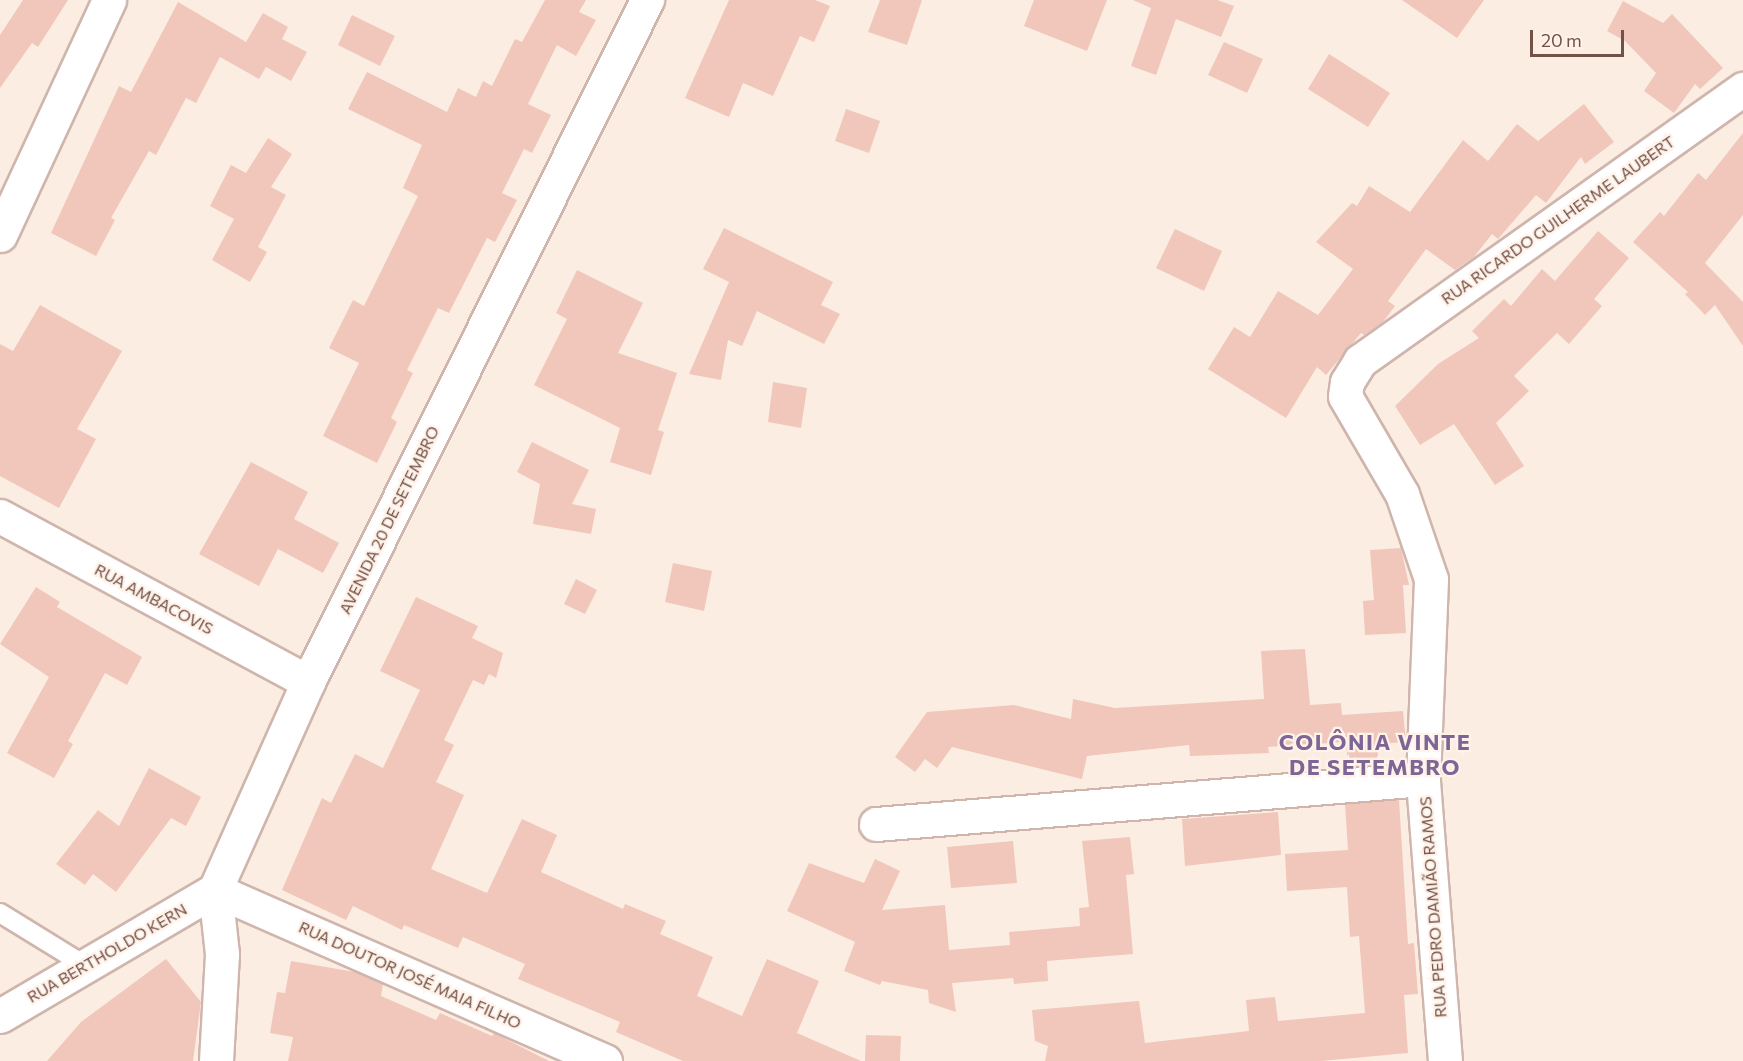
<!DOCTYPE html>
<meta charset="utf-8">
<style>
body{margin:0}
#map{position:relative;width:1743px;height:1061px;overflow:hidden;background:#fcede2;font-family:Commissioner,sans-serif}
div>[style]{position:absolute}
.building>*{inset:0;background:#f0c7ba}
.roads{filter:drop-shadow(2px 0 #cfb5ac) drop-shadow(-2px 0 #cfb5ac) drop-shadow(0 2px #cfb5ac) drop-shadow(0 -2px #cfb5ac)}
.service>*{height:18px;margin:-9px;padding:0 9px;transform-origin:9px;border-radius:9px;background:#fff}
.minor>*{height:33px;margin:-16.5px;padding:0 16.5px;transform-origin:16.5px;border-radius:16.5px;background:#fff}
.tertiary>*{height:33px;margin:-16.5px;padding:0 16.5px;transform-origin:16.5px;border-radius:16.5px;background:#fff}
span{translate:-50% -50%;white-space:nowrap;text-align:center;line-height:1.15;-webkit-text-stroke:4.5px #fff2e8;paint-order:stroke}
.street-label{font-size:16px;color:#725149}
.district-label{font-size:22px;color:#7d6596;font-weight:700;letter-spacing:1.5px}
.scale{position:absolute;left:1530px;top:30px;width:94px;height:27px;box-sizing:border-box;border:3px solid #725149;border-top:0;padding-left:8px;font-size:18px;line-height:21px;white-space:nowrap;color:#725149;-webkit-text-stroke:4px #fff2e8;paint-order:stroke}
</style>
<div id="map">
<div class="building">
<i style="clip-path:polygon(23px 0,68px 0,38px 47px,32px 43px,0 88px,0 35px)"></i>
<i style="clip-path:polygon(545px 0,586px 0,579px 12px,596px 20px,576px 56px,557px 45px,528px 104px,551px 115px,532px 153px,524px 149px,502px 193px,517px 200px,495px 242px,487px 238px,449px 313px,438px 308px,407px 370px,413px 373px,391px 418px,397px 422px,377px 463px,323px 436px,359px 363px,329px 348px,353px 300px,364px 306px,418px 196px,403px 188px,422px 145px,348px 109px,367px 72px,447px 112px,458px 88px,476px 97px,483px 81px,492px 86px,515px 39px,522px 42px)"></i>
<i style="clip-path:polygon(729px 0,815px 0,830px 6px,814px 42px,800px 36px,773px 96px,743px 83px,729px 117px,685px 98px)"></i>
<i style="clip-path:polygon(880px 0,922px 0,907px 45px,868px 32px)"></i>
<i style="clip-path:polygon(1034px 0,1107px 0,1087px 51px,1024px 26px)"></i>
<i style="clip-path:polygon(1133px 0,1217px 0,1234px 6px,1221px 37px,1176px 19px,1156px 75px,1131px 66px,1151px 8px)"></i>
<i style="clip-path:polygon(1402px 0,1484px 0,1457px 38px)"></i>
<i style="clip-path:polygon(1623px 1px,1663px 23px,1672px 14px,1723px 68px,1700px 89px,1695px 84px,1674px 113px,1644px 91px,1656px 73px,1625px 41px,1607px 31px)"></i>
<i style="clip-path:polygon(178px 2px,246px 42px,263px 13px,288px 27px,282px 39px,307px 52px,291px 81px,266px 67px,259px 79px,220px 57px,196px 103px,186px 98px,156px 155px,149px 151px,111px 218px,115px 220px,96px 256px,51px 233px,119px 86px,131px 92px)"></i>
<i style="clip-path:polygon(352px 15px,395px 36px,380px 66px,338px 45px)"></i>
<i style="clip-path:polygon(1224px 42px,1263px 59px,1247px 93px,1208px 75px)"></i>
<i style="clip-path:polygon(1329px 54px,1390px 93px,1368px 127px,1308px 89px)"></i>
<i style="clip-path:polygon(1584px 104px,1614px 142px,1585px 164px,1581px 157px,1546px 203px,1536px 195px,1498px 239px,1492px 234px,1474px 257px,1455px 270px,1426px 249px,1388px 301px,1395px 306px,1383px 322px,1364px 335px,1361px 333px,1326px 375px,1317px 367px,1286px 418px,1208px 369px,1234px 327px,1250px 337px,1278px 291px,1318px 315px,1353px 269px,1316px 242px,1352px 203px,1357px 206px,1369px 186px,1410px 212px,1463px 140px,1488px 161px,1517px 124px,1538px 141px)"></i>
<i style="clip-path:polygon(846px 109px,880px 121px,869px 153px,835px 141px)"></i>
<i style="clip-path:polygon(1743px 133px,1743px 215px,1705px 263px,1743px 302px,1743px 346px,1715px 305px,1705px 315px,1685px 294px,1688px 292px,1633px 242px,1660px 212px,1664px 216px,1698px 173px,1706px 180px)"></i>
<i style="clip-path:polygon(268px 138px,292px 154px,271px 187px,286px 195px,258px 247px,267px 252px,250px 282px,212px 260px,234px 219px,210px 206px,231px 165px,246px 173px)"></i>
<i style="clip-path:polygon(724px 228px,833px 282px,821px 305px,840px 314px,824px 344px,757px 311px,742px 346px,728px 340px,721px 380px,689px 374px,729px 282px,703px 269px)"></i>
<i style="clip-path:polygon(1175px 229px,1222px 251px,1204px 291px,1156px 268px)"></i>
<i style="clip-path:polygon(1598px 231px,1629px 258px,1594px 299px,1602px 306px,1569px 344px,1557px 333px,1514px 376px,1529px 391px,1496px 423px,1524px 466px,1495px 485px,1454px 424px,1420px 445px,1395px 406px,1438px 364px,1479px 338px,1472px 331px,1504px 299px,1511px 306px,1542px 269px,1555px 281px)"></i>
<i style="clip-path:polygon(577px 270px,643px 303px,618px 353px,677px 373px,658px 430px,664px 432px,651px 475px,610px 462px,620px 428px,534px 385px,567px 319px,556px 313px)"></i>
<i style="clip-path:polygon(40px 305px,122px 351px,77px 429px,96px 439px,59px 508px,0 476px,0 344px,13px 351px)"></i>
<i style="clip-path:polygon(773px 382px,807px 388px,801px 428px,768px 422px)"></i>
<i style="clip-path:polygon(532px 442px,589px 470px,572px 504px,596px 509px,591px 534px,533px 524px,540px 484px,517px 472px)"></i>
<i style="clip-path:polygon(251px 462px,308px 492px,294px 519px,339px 543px,323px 573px,278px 549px,259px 586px,199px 554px)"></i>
<i style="clip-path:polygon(1401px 548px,1409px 585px,1403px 585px,1406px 633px,1365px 635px,1363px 601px,1374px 600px,1370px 550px)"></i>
<i style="clip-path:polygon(673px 563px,712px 571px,704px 611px,665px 602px)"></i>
<i style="clip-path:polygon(576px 579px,597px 590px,585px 614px,564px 604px)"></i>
<i style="clip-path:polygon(36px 587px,60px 602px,57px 607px,142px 657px,127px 685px,105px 673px,68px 741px,73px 744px,54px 778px,7px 753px,49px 677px,0 644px)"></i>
<i style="clip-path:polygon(416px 597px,478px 626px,472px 638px,503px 653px,496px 678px,489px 674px,484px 685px,473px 680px,444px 740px,454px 745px,436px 782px,464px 795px,431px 869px,487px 893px,522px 819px,557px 835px,541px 872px,623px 909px,625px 904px,666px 921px,660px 934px,713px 957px,697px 996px,742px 1016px,767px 959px,819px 981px,797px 1033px,861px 1061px,683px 1061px,616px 1032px,620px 1022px,518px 979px,525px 964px,463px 937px,458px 948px,404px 925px,402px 930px,353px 906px,346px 920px,282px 890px,322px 798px,331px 803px,355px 754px,383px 768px,420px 690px,380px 671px)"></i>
<i style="clip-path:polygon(1305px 649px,1310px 705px,1341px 703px,1342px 715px,1403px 711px,1406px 742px,1377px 744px,1379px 764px,1348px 766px,1346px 742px,1268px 747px,1269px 753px,1244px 754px,1190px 756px,1189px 745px,1087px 756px,1082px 779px,952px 747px,937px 768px,925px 759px,915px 772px,895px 757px,927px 712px,1014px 705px,1071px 719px,1073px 699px,1115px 708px,1264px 699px,1261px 651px)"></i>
<i style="clip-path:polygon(149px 768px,201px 797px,186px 826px,171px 818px,116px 892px,93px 874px,85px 885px,56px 864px,98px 810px,119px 826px)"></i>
<i style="clip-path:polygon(1399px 800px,1408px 944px,1414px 943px,1418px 994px,1404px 995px,1408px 1053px,1321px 1061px,1045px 1061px,1048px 1046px,1035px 1041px,1032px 1010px,1139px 1001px,1145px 1043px,1249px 1031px,1246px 1000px,1275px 997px,1278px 1021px,1365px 1013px,1359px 936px,1350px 937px,1347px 887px,1287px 891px,1285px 854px,1348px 850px,1345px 804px)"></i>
<i style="clip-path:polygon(1278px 812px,1281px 855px,1185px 866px,1182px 819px)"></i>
<i style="clip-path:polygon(1130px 837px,1134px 874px,1126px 875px,1133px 954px,1047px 961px,1048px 981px,1014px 984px,1013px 978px,952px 983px,956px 1012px,929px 1003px,928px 990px,882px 981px,880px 985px,844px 971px,855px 942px,787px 911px,809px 863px,864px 883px,875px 859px,900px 871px,882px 910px,945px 905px,949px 950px,1010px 945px,1009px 932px,1080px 926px,1079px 908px,1089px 907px,1082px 841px)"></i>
<i style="clip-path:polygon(1013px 841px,1017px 883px,951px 888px,947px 847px)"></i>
<i style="clip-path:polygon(166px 959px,201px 1002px,193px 1061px,47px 1061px,81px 1022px)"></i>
<i style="clip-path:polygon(291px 961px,355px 972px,383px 984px,381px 996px,436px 1020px,440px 1013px,492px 1036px,494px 1033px,549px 1061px,288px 1061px,293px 1037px,270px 1033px,277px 992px,285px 993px)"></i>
<i style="clip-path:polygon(866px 1035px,901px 1036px,900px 1061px,865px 1061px)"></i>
</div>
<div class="roads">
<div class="service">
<i style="left:0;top:913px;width:97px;rotate:31.6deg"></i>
</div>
<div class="minor">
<i style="left:0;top:235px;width:259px;rotate:-65.1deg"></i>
<i style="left:0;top:516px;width:350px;rotate:28.3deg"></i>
<i style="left:876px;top:824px;width:549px;rotate:-4.7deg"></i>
<i style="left:0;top:1016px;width:249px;rotate:-30.4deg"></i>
<i style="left:215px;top:890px;width:426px;rotate:23.7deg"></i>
<i style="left:1445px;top:1061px;width:283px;rotate:-94.5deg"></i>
<i style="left:1423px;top:779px;width:200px;rotate:-87.7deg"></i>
<i style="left:1431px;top:579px;width:90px;rotate:-108.8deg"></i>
<i style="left:1402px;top:494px;width:113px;rotate:-120.2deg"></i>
<i style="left:1345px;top:396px;width:14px;rotate:-82deg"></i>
<i style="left:1347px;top:382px;width:25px;rotate:-58deg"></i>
<i style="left:1360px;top:361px;width:470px;rotate:-35.4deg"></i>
</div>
<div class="tertiary">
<i style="left:216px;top:1061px;width:107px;rotate:-86.8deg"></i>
<i style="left:222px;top:954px;width:64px;rotate:-96.2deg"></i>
<i style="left:215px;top:890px;width:228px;rotate:-65.9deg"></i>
<i style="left:308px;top:682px;width:762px;rotate:-63.57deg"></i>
</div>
</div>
<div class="street-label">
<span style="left:1558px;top:220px;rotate:-35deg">RUA RICARDO GUILHERME LAUBERT</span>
<span style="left:389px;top:520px;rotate:-64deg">AVENIDA 20 DE SETEMBRO</span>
<span style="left:154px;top:599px;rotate:28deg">RUA AMBACOVIS</span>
<span style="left:1433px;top:907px;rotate:-94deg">RUA PEDRO DAMIÃO RAMOS</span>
<span style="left:107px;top:953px;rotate:-30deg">RUA BERTHOLDO KERN</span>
<span style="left:410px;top:975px;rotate:24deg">RUA DOUTOR JOSÉ MAIA FILHO</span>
</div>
<div class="district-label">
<span style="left:1375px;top:754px">COLÔNIA VINTE<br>DE SETEMBRO</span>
</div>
<div class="scale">20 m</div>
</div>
